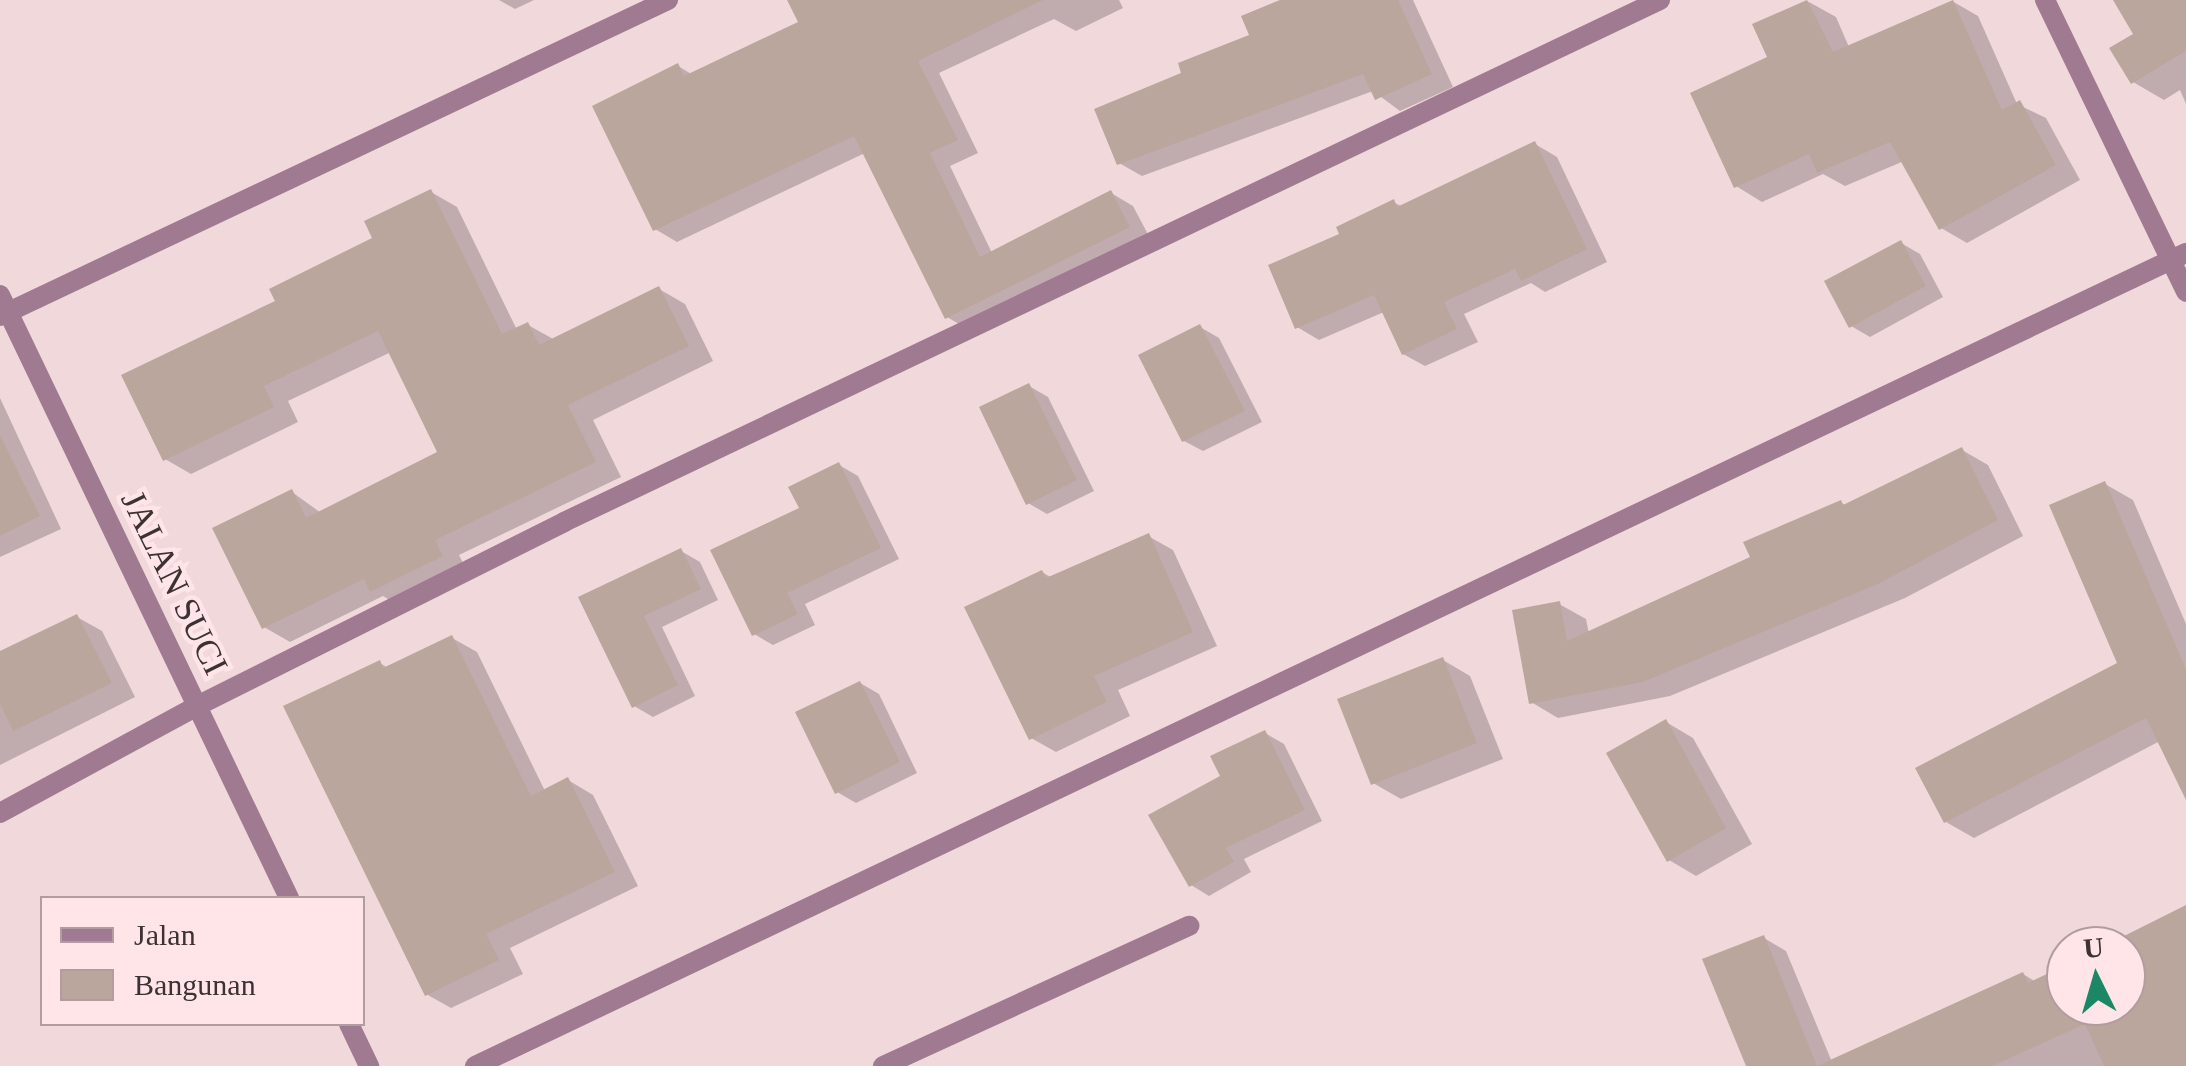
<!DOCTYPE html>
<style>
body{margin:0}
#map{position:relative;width:2186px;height:1066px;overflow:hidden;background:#f1d8da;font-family:Georgia,serif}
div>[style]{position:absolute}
.shadow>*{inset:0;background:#0003}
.building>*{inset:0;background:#bba69d}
.minor>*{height:20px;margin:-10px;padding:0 10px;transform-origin:10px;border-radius:10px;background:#a07a91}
span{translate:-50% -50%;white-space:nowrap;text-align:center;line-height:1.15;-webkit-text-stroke:9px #ffe5e7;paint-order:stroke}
.street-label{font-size:35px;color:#3c3233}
.legend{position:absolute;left:40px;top:896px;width:325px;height:130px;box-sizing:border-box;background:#ffe5e7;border:2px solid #b19d9f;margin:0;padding:12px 18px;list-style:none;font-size:30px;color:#3c3233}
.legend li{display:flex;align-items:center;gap:20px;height:50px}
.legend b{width:50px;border:2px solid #b19d9f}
.north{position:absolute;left:2046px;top:926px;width:100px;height:100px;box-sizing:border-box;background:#ffe5e7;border:2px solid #b19d9f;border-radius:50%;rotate:355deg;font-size:28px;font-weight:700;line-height:40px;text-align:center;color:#3c3233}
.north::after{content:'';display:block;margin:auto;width:35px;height:45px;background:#1b8764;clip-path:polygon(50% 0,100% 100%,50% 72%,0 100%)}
</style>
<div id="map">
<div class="shadow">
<i style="clip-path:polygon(499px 0,534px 0,515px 9px)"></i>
<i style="clip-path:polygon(790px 0,1119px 0,1123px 8px,1076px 31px,1054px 19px,939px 73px,978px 153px,950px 166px,992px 253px,1111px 193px,1133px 206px,1151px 240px,969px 330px,947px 317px,865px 153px,677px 242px,655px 229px,678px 66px,693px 75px,802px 23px)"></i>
<i style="clip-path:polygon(1287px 0,1413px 0,1453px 87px,1400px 111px,1373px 91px,1142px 176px,1119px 163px,1185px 74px,1252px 36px)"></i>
<i style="clip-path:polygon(2115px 0,2186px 0,2186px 104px,2180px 90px,2164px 100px,2133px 82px,2136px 35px)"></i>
<i style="clip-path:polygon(1952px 1px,1978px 16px,2017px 104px,2046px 118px,2080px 180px,1967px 243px,1941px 228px,1904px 161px,1845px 186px,1823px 174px,1762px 202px,1736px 186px,1770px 58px,1756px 26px,1809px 2px,1836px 17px,1849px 47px)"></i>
<i style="clip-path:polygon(1535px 144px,1557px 157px,1607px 262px,1545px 292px,1531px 283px,1464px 314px,1478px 342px,1425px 366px,1403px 354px,1384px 312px,1319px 340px,1297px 327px,1343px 235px,1393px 202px,1403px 207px)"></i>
<i style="clip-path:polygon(431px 192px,457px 207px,517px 330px,528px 325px,555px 340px,659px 289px,685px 304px,713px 361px,593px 420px,621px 477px,459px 555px,467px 571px,398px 605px,383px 596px,290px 642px,264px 627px,292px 492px,321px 513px,441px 454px,391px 352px,288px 401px,298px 422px,191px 474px,165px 459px,279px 302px,376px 239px)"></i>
<i style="clip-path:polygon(1901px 243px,1920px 254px,1943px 297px,1870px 337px,1851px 326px)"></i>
<i style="clip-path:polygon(1200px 327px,1219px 338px,1262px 422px,1203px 451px,1184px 441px)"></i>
<i style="clip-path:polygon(1029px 386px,1048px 397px,1094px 491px,1047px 514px,1028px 503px)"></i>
<i style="clip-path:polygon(0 398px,61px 529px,0 557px)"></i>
<i style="clip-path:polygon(1962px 450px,1988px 465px,2023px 536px,1905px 598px,1670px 696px,1558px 718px,1531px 702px,1559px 604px,1586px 619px,1589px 634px,1753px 558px,1840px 502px,1847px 506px)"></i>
<i style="clip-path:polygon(839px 465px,858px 476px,899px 559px,805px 604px,815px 625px,773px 645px,754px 634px,802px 509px)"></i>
<i style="clip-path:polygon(2105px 484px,2133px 500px,2186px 624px,2186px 794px,2160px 741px,1974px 838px,1946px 822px,2120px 664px)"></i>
<i style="clip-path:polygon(1148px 536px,1173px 550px,1217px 646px,1118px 690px,1130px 716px,1056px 752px,1031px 738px,1042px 572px,1052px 578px)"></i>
<i style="clip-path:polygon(681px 551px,700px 562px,718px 600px,662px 627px,695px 696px,653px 717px,634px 706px,581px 599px)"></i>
<i style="clip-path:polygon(77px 617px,102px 631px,135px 697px,0 765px,0 654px)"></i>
<i style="clip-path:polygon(452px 638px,477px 652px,545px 791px,568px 780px,593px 795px,638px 886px,510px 948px,523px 974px,451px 1008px,426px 994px,380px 663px,388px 668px)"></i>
<i style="clip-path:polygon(1443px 660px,1470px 676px,1503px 759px,1401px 799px,1373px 783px)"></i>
<i style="clip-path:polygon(860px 683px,879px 694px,917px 773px,856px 803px,837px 792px)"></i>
<i style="clip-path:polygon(1666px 722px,1693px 738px,1752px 844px,1696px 876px,1669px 860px)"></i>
<i style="clip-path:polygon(1265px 733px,1284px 744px,1322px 821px,1244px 859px,1251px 872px,1209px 896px,1191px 885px,1223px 777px)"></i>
<i style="clip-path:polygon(2186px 909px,2186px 1066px,1748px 1066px,1764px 938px,1786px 951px,1832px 1062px,2023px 974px,2036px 982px,2066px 967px,2066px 1006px,2126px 1006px,2126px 946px,2109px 946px)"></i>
</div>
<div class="building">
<i style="clip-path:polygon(787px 0,1043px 0,918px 61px,958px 140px,930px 153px,980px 257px,1111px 190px,1130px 227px,945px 319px,854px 136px,653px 231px,592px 106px,678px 63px,684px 76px,798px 22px)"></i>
<i style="clip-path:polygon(1280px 0,1398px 0,1432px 74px,1375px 100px,1363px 74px,1117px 165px,1094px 109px,1181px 73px,1178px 63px,1249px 35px,1241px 16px)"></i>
<i style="clip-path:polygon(1807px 0,1833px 52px,1953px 0,2002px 110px,2020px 100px,2056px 165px,1939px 230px,1890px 142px,1817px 173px,1809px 154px,1734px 188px,1690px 93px,1767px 57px,1752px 24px)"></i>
<i style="clip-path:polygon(2113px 0,2186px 0,2186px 51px,2131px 84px,2109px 48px,2133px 34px)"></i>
<i style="clip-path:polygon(1535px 141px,1587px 249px,1521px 281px,1515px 269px,1444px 302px,1457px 329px,1402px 355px,1374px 295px,1295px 329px,1268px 265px,1339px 234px,1336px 227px,1394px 199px,1397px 207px)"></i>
<i style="clip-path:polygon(431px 189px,502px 334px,528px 322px,539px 345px,659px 286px,689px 346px,568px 405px,596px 462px,435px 540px,443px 556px,370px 592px,364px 579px,262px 629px,212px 528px,292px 489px,306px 518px,437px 452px,378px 331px,264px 386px,274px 407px,163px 461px,121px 375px,275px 301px,269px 289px,372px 238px,364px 221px)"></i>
<i style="clip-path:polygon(1901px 240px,1926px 286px,1849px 328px,1824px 281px)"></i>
<i style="clip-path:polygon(1200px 324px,1245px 411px,1182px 442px,1138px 355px)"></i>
<i style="clip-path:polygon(1029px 383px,1077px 480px,1026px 505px,979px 407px)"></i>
<i style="clip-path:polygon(0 435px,40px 516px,0 536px)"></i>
<i style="clip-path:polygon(1962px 447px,1998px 520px,1878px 584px,1643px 682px,1529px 704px,1512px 610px,1560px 601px,1567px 641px,1750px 557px,1743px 542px,1841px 500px,1843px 505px)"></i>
<i style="clip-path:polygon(839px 462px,881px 548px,787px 593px,798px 614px,752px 636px,710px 550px,799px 508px,788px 487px)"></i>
<i style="clip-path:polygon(2105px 481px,2186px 669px,2186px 800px,2146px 718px,1944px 823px,1915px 768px,2117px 663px,2049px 505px)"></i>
<i style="clip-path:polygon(1149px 533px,1193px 632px,1094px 676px,1107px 702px,1029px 740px,964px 607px,1042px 570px,1046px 578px)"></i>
<i style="clip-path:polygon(681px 548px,701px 589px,644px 616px,678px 685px,632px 708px,578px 597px)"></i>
<i style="clip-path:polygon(77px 614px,112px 683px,13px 731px,0 704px,0 651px)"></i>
<i style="clip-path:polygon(452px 635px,531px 796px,568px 777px,615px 872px,486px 934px,499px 960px,425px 996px,283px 706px,380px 660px,383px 668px)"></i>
<i style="clip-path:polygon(1443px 657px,1477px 743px,1371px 785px,1337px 699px)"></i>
<i style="clip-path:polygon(860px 681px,900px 762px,835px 794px,795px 712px)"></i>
<i style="clip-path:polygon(1666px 719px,1726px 828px,1667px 862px,1606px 753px)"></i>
<i style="clip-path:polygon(1265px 730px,1305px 810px,1226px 848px,1234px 862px,1189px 887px,1148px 815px,1220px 776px,1210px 756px)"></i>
<i style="clip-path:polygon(2186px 905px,2186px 1066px,2104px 1066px,2085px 1024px,1992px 1066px,1817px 1066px,2023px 972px,2028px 983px,2066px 965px,2066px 1006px,2126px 1006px,2126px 946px,2104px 946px)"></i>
<i style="clip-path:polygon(1764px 935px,1817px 1066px,1746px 1066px,1702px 959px)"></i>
</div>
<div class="minor">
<i style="left:2045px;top:0;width:324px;rotate:64.2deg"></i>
<i style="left:0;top:295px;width:669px;rotate:64.39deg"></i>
<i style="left:0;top:316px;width:739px;rotate:-25.32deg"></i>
<i style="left:0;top:813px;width:224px;rotate:-28.5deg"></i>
<i style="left:197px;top:706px;width:411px;rotate:-26.6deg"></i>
<i style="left:564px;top:522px;width:1214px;rotate:-25.47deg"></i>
<i style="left:349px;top:1024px;width:47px;rotate:64.5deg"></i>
<i style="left:475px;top:1066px;width:1894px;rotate:-25.42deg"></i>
<i style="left:883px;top:1066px;width:337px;rotate:-24.6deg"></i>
</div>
<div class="street-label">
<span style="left:174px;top:583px;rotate:64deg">JALAN SUCI</span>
</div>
<ul class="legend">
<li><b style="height:12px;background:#a07a91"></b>Jalan</li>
<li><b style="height:28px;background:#bba69d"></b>Bangunan</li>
</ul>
<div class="north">U</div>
</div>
